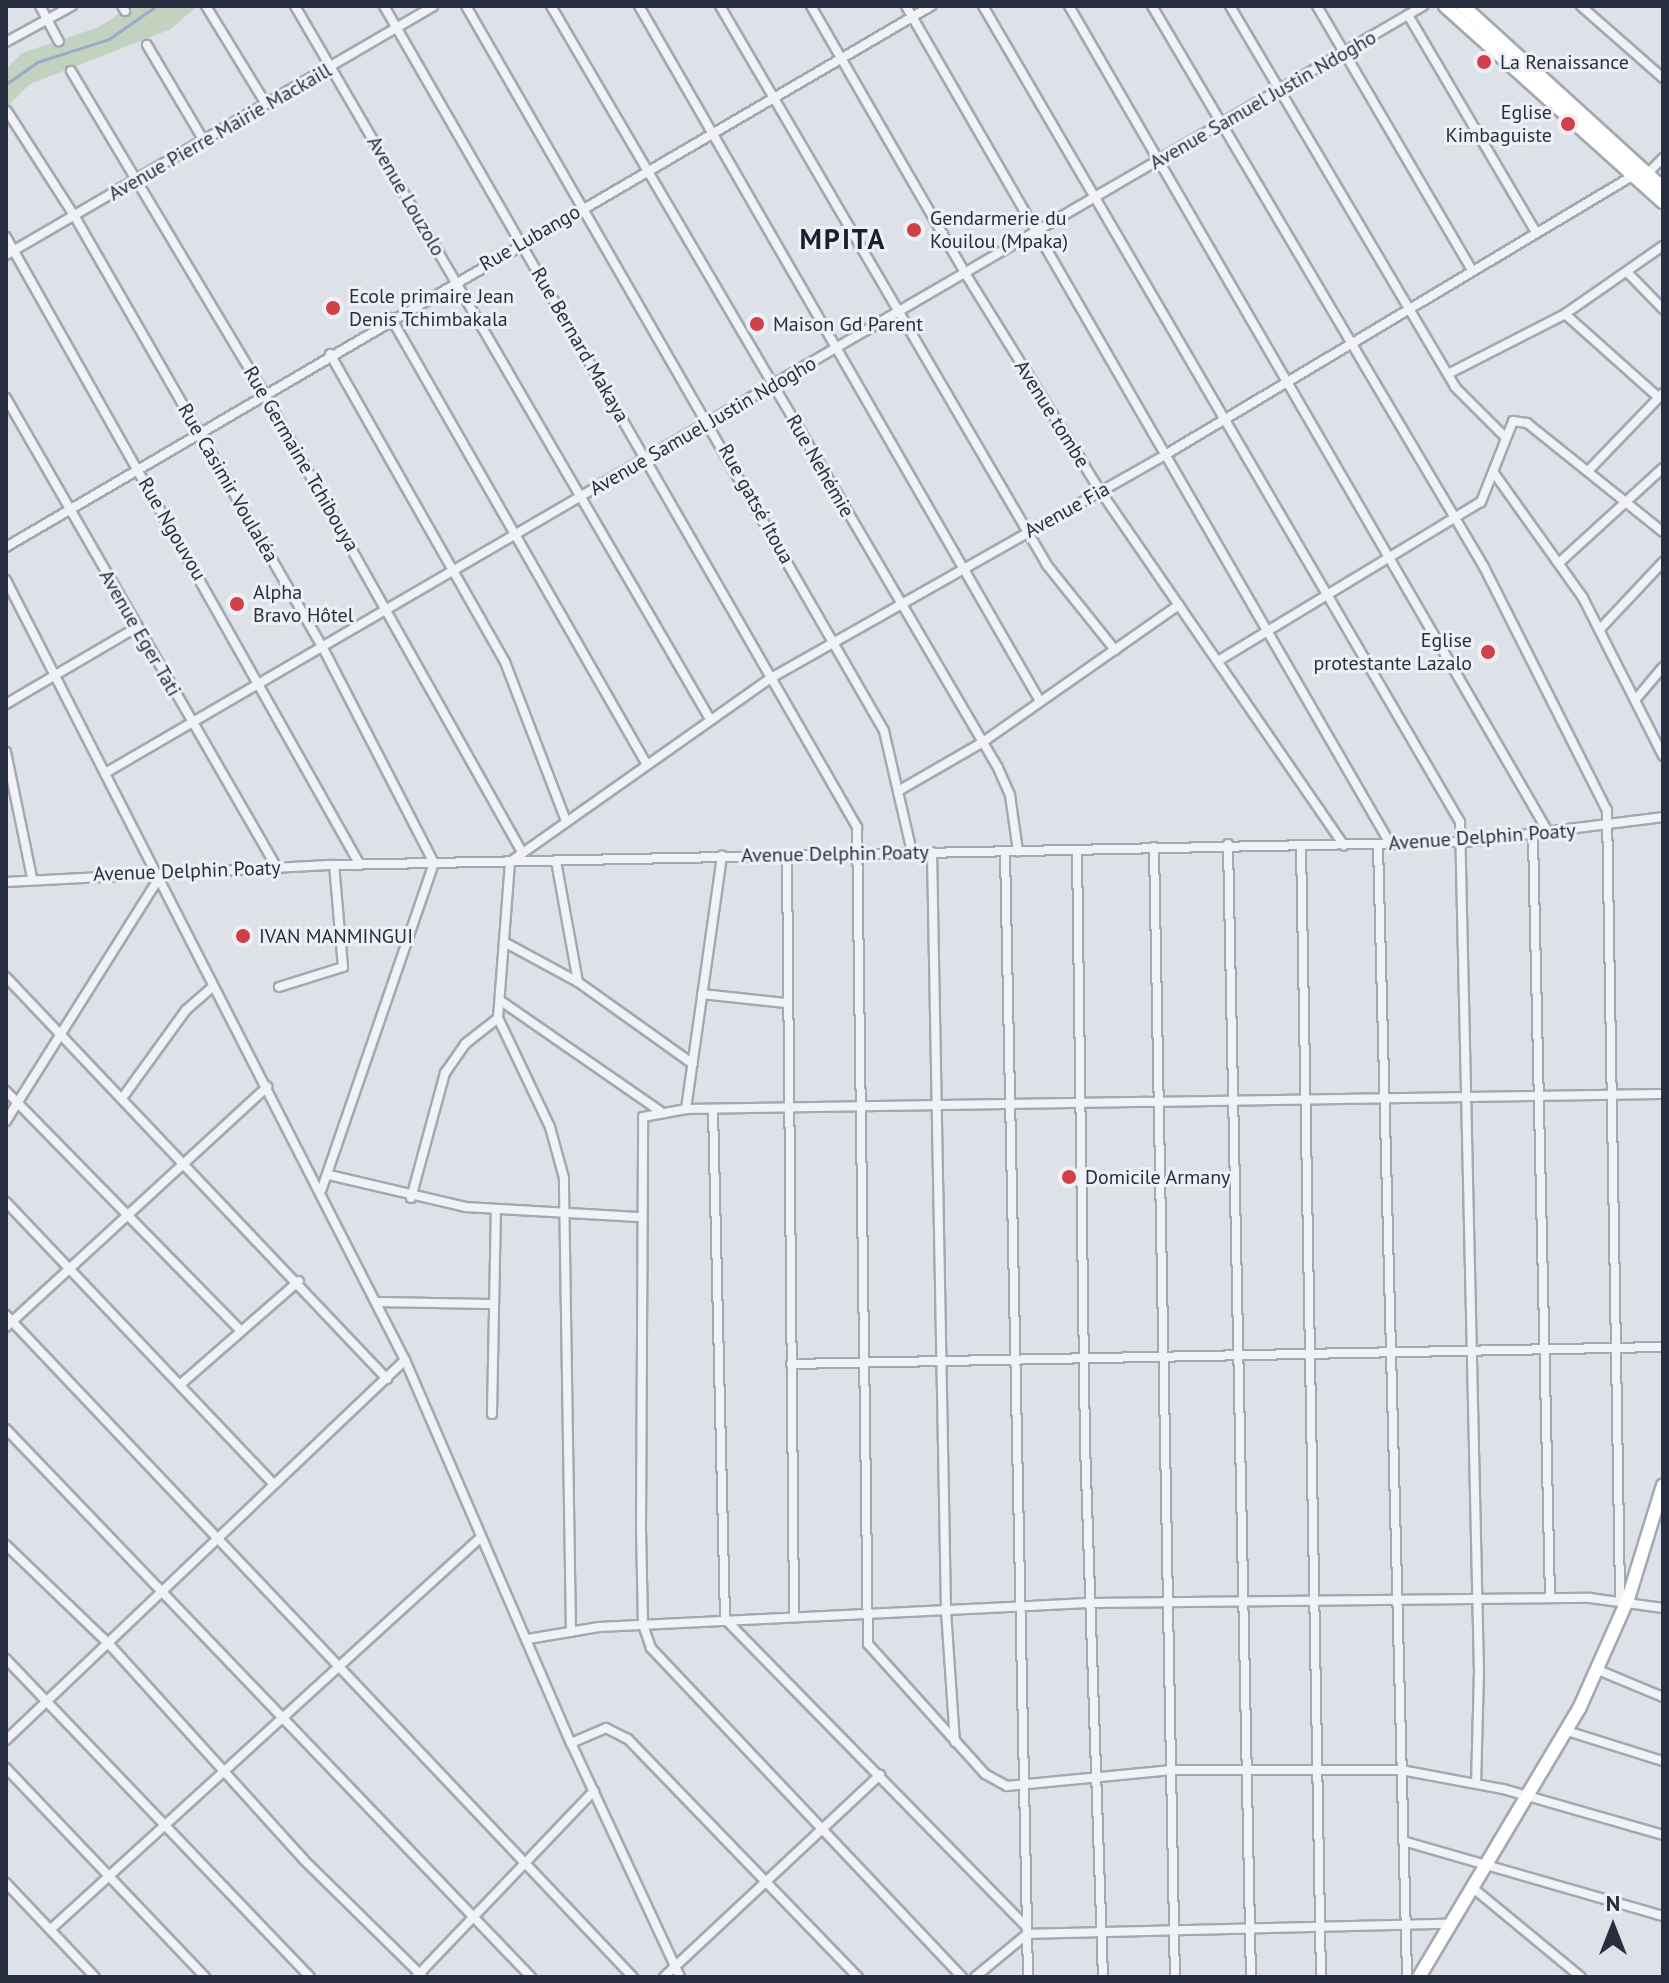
<!DOCTYPE html>
<meta charset="utf-8">
<style>
body{margin:0}
#map{position:relative;width:1669px;height:1983px;overflow:hidden;background:#dee1e8;font-family:"PT Sans",sans-serif}
div>[style]{position:absolute}
.green>*{inset:0;background:#c2d2bf}
.stream>*{height:3px;margin:-1.5px;padding:0 1.5px;transform-origin:1.5px;border-radius:1.5px;background:#98abc9}
.roads{filter:drop-shadow(2px 0 #a3a8b2) drop-shadow(-2px 0 #a3a8b2) drop-shadow(0 2px #a3a8b2) drop-shadow(0 -2px #a3a8b2)}
.street>*{height:8px;margin:-4px;padding:0 4px;transform-origin:4px;border-radius:4px;background:#f1f2f6}
.secondary>*{height:12px;margin:-6px;padding:0 6px;transform-origin:6px;border-radius:6px;background:#fff}
.dots>*{width:22px;height:22px;translate:-50% -50%;box-sizing:border-box;border:4px solid #eef0f6;border-radius:50%}
span{translate:-50% -50%;white-space:nowrap;text-align:center;line-height:1.15;-webkit-text-stroke:6px #eef0f6;paint-order:stroke}
.poi-label{font-size:20px;color:#272e3f}
.left{translate:0 -50%;text-align:left}
.right{translate:-100% -50%;text-align:right}
.street-label{font-size:20px;color:#272e3f}
.district-label{font-size:28px;color:#191f30;font-weight:700;letter-spacing:2px}
.frame{position:absolute;inset:0;border:8px solid #272e3f;pointer-events:none}
.north{position:absolute;left:1573px;top:1887px;width:80px;height:80px;-webkit-text-stroke:6px #eef0f6;paint-order:stroke;rotate:0deg;font-size:22px;font-weight:700;line-height:32px;text-align:center;color:#272e3f}
.north::after{content:'';display:block;margin:auto;width:28px;height:36px;background:#272e3f;clip-path:polygon(50% 0,100% 100%,50% 72%,0 100%)}
</style>
<div id="map">
<div class="green">
<i style="clip-path:polygon(131px 6px,197px 6px,171px 29px,30px 84px,6px 108px,6px 69px,22px 53px,99px 27px)"></i>
</div>
<div class="stream">
<i style="left:6px;top:84px;width:38px;rotate:-35deg"></i>
<i style="left:37px;top:62px;width:76px;rotate:-17.7deg"></i>
<i style="left:109px;top:39px;width:57px;rotate:-35.1deg"></i>
</div>
<div class="roads">
<div class="street">
<i style="left:40px;top:6px;width:40px;rotate:62deg"></i>
<i style="left:122px;top:6px;width:6px;rotate:59deg"></i>
<i style="left:206px;top:6px;width:115px;rotate:58.5deg"></i>
<i style="left:295px;top:6px;width:825px;rotate:59.8deg"></i>
<i style="left:384px;top:6px;width:948px;rotate:60.05deg"></i>
<i style="left:857px;top:827px;width:817px;rotate:89.23deg"></i>
<i style="left:868px;top:1644px;width:175px;rotate:48deg"></i>
<i style="left:985px;top:1774px;width:25px;rotate:29deg"></i>
<i style="left:1007px;top:1786px;width:166px;rotate:-5.5deg"></i>
<i style="left:1172px;top:1770px;width:229px"></i>
<i style="left:1401px;top:1770px;width:104px;rotate:10.6deg"></i>
<i style="left:1503px;top:1789px;width:166px;rotate:16deg"></i>
<i style="left:466px;top:6px;width:837px;rotate:60.03deg"></i>
<i style="left:884px;top:731px;width:124px;rotate:77deg"></i>
<i style="left:551px;top:6px;width:883px;rotate:59.6deg"></i>
<i style="left:998px;top:768px;width:30px;rotate:66deg"></i>
<i style="left:1010px;top:795px;width:57px;rotate:81.9deg"></i>
<i style="left:639px;top:6px;width:802px;rotate:60.02deg"></i>
<i style="left:720px;top:6px;width:648px;rotate:59.67deg"></i>
<i style="left:1047px;top:565px;width:109px;rotate:51.3deg"></i>
<i style="left:811px;top:6px;width:308px;rotate:60deg"></i>
<i style="left:965px;top:273px;width:258px;rotate:58.2deg"></i>
<i style="left:1101px;top:492px;width:429px;rotate:55.5deg"></i>
<i style="left:906px;top:6px;width:969px;rotate:59.97deg"></i>
<i style="left:983px;top:6px;width:945px;rotate:59.69deg"></i>
<i style="left:1460px;top:822px;width:849px;rotate:88.72deg"></i>
<i style="left:1479px;top:1671px;width:112px;rotate:91.5deg"></i>
<i style="left:1069px;top:6px;width:958px;rotate:59.88deg"></i>
<i style="left:1152px;top:6px;width:652px;rotate:59.38deg"></i>
<i style="left:1484px;top:567px;width:272px;rotate:63.2deg"></i>
<i style="left:1607px;top:810px;width:788px;rotate:89.05deg"></i>
<i style="left:1230px;top:6px;width:442px;rotate:59.4deg"></i>
<i style="left:1455px;top:387px;width:69px;rotate:45deg"></i>
<i style="left:1317px;top:6px;width:305px;rotate:59.6deg"></i>
<i style="left:1581px;top:6px;width:109px;rotate:41.3deg"></i>
<i style="left:1408px;top:15px;width:251px;rotate:59.5deg"></i>
<i style="left:6px;top:42px;width:75px;rotate:-28.6deg"></i>
<i style="left:147px;top:45px;width:112px;rotate:59.3deg"></i>
<i style="left:71px;top:71px;width:374px;rotate:59.1deg"></i>
<i style="left:263px;top:392px;width:528px;rotate:60.62deg"></i>
<i style="left:7px;top:111px;width:126px;rotate:57.3deg"></i>
<i style="left:75px;top:217px;width:495px;rotate:60.1deg"></i>
<i style="left:322px;top:646px;width:244px;rotate:62.7deg"></i>
<i style="left:434px;top:863px;width:345px;rotate:109deg"></i>
<i style="left:1647px;top:174px;width:23px;rotate:-45deg"></i>
<i style="left:6px;top:237px;width:721px;rotate:60.59deg"></i>
<i style="left:6px;top:255px;width:494px;rotate:-30.2deg"></i>
<i style="left:1627px;top:272px;width:52px;rotate:45.8deg"></i>
<i style="left:1565px;top:314px;width:125px;rotate:41.7deg"></i>
<i style="left:391px;top:318px;width:513px;rotate:60.19deg"></i>
<i style="left:330px;top:354px;width:354px;rotate:60.4deg"></i>
<i style="left:505px;top:662px;width:170px;rotate:69deg"></i>
<i style="left:1448px;top:374px;width:131px;rotate:-27.1deg"></i>
<i style="left:1565px;top:314px;width:119px;rotate:-34.8deg"></i>
<i style="left:6px;top:398px;width:543px;rotate:60.03deg"></i>
<i style="left:1589px;top:470px;width:107px;rotate:-46.1deg"></i>
<i style="left:1494px;top:473px;width:153px;rotate:54.5deg"></i>
<i style="left:1583px;top:598px;width:177px;rotate:63.1deg"></i>
<i style="left:6px;top:547px;width:1072px;rotate:-30.32deg"></i>
<i style="left:1560px;top:562px;width:139px;rotate:-42.4deg"></i>
<i style="left:6px;top:580px;width:876px;rotate:62.91deg"></i>
<i style="left:405px;top:1360px;width:417px;rotate:66.6deg"></i>
<i style="left:571px;top:1743px;width:258px;rotate:65deg"></i>
<i style="left:1601px;top:628px;width:91px;rotate:-46.8deg"></i>
<i style="left:1218px;top:661px;width:307px;rotate:-31.2deg"></i>
<i style="left:1481px;top:502px;width:87px;rotate:-68.4deg"></i>
<i style="left:1513px;top:421px;width:14px;rotate:8deg"></i>
<i style="left:1527px;top:423px;width:174px;rotate:38.7deg"></i>
<i style="left:1636px;top:699px;width:42px;rotate:-49.8deg"></i>
<i style="left:6px;top:704px;width:152px;rotate:-30.4deg"></i>
<i style="left:6px;top:752px;width:128px;rotate:78.3deg"></i>
<i style="left:107px;top:772px;width:1523px;rotate:-30.2deg"></i>
<i style="left:900px;top:790px;width:96px;rotate:-30deg"></i>
<i style="left:983px;top:742px;width:239px;rotate:-35deg"></i>
<i style="left:1533px;top:837px;width:761px;rotate:88.72deg"></i>
<i style="left:1228px;top:844px;width:1133px;rotate:88.84deg"></i>
<i style="left:1301px;top:845px;width:1132px;rotate:88.99deg"></i>
<i style="left:1378px;top:845px;width:1132px;rotate:88.53deg"></i>
<i style="left:1154px;top:847px;width:1130px;rotate:88.94deg"></i>
<i style="left:1077px;top:850px;width:594px;rotate:89.23deg"></i>
<i style="left:1085px;top:1444px;width:533px;rotate:88.07deg"></i>
<i style="left:1005px;top:851px;width:1126px;rotate:88.83deg"></i>
<i style="left:932px;top:852px;width:759px;rotate:88.94deg"></i>
<i style="left:946px;top:1611px;width:131px;rotate:86.1deg"></i>
<i style="left:787px;top:856px;width:761px;rotate:89.47deg"></i>
<i style="left:556px;top:861px;width:123px;rotate:79.7deg"></i>
<i style="left:6px;top:882px;width:328px;rotate:-3deg"></i>
<i style="left:334px;top:865px;width:1131px;rotate:-1.17deg"></i>
<i style="left:1465px;top:842px;width:200px;rotate:-7.2deg"></i>
<i style="left:504px;top:942px;width:84px;rotate:28.4deg"></i>
<i style="left:578px;top:982px;width:141px;rotate:35.5deg"></i>
<i style="left:6px;top:977px;width:554px;rotate:46.54deg"></i>
<i style="left:279px;top:987px;width:67px;rotate:-17.4deg"></i>
<i style="left:343px;top:967px;width:102px;rotate:-95deg"></i>
<i style="left:702px;top:994px;width:84px;rotate:6.1deg"></i>
<i style="left:501px;top:1001px;width:193px;rotate:34.7deg"></i>
<i style="left:6px;top:1091px;width:334px;rotate:45.6deg"></i>
<i style="left:123px;top:1097px;width:107px;rotate:-54.1deg"></i>
<i style="left:186px;top:1010px;width:35px;rotate:-41deg"></i>
<i style="left:686px;top:1109px;width:256px;rotate:-81.9deg"></i>
<i style="left:713px;top:1109px;width:510px;rotate:88.65deg"></i>
<i style="left:725px;top:1619px;width:431px;rotate:45.6deg"></i>
<i style="left:6px;top:1121px;width:287px;rotate:-57.8deg"></i>
<i style="left:329px;top:1175px;width:140px;rotate:13.2deg"></i>
<i style="left:465px;top:1207px;width:173px;rotate:3.3deg"></i>
<i style="left:411px;top:1198px;width:130px;rotate:-74.8deg"></i>
<i style="left:445px;top:1073px;width:35px;rotate:-55deg"></i>
<i style="left:465px;top:1044px;width:42px;rotate:-38.2deg"></i>
<i style="left:6px;top:1202px;width:389px;rotate:46.5deg"></i>
<i style="left:377px;top:1302px;width:113px;rotate:1deg"></i>
<i style="left:6px;top:1315px;width:912px;rotate:46.56deg"></i>
<i style="left:6px;top:1327px;width:355px;rotate:-42.6deg"></i>
<i style="left:791px;top:1364px;width:872px;rotate:-1.12deg"></i>
<i style="left:182px;top:1383px;width:155px;rotate:-41.1deg"></i>
<i style="left:492px;top:1414px;width:203px;rotate:-88.9deg"></i>
<i style="left:6px;top:1429px;width:759px;rotate:46.23deg"></i>
<i style="left:6px;top:1545px;width:143px;rotate:43.9deg"></i>
<i style="left:109px;top:1644px;width:290px;rotate:47.9deg"></i>
<i style="left:303px;top:1859px;width:168px;rotate:44.5deg"></i>
<i style="left:571px;top:1632px;width:454px;rotate:-90.9deg"></i>
<i style="left:564px;top:1178px;width:53px;rotate:-105.4deg"></i>
<i style="left:550px;top:1127px;width:121px;rotate:-115.5deg"></i>
<i style="left:498px;top:1018px;width:156px;rotate:-85.6deg"></i>
<i style="left:510px;top:862px;width:319px;rotate:-35.2deg"></i>
<i style="left:771px;top:678px;width:453px;rotate:-29.5deg"></i>
<i style="left:1165px;top:455px;width:546px;rotate:-30.84deg"></i>
<i style="left:528px;top:1639px;width:72px;rotate:-9.6deg"></i>
<i style="left:599px;top:1627px;width:494px;rotate:-2.8deg"></i>
<i style="left:1092px;top:1603px;width:498px;rotate:-0.6deg"></i>
<i style="left:1590px;top:1598px;width:74px;rotate:7.8deg"></i>
<i style="left:6px;top:1659px;width:440px;rotate:46.3deg"></i>
<i style="left:1598px;top:1670px;width:70px;rotate:22.6deg"></i>
<i style="left:1567px;top:1731px;width:101px;rotate:17.4deg"></i>
<i style="left:6px;top:1740px;width:551px;rotate:-43.6deg"></i>
<i style="left:571px;top:1743px;width:38px;rotate:-23deg"></i>
<i style="left:606px;top:1728px;width:25px;rotate:27deg"></i>
<i style="left:628px;top:1739px;width:331px;rotate:46deg"></i>
<i style="left:6px;top:1768px;width:289px;rotate:46.4deg"></i>
<i style="left:1403px;top:1841px;width:271px;rotate:16.1deg"></i>
<i style="left:6px;top:1883px;width:129px;rotate:46.6deg"></i>
<i style="left:1473px;top:1888px;width:140px;rotate:39.5deg"></i>
<i style="left:51px;top:1929px;width:582px;rotate:-42.35deg"></i>
<i style="left:417px;top:1976px;width:256px;rotate:-46.3deg"></i>
<i style="left:664px;top:1977px;width:296px;rotate:-43.1deg"></i>
<i style="left:962px;top:1977px;width:453px;rotate:-133.4deg"></i>
<i style="left:651px;top:1648px;width:24px;rotate:-109deg"></i>
<i style="left:643px;top:1625px;width:96px;rotate:-91.2deg"></i>
<i style="left:641px;top:1529px;width:412px;rotate:-89.7deg"></i>
<i style="left:643px;top:1117px;width:44px;rotate:-10.5deg"></i>
<i style="left:686px;top:1109px;width:977px;rotate:-0.88deg"></i>
<i style="left:975px;top:1977px;width:67px;rotate:-39.6deg"></i>
<i style="left:1027px;top:1934px;width:424px;rotate:-1.4deg"></i>
</div>
<div class="secondary">
<i style="left:1445px;top:6px;width:293px;rotate:42deg"></i>
<i style="left:1463px;top:6px;width:270px;rotate:42.3deg"></i>
<i style="left:1419px;top:1977px;width:312px;rotate:-59.2deg"></i>
<i style="left:1579px;top:1709px;width:120px;rotate:-66deg"></i>
<i style="left:1628px;top:1599px;width:119px;rotate:-72.9deg"></i>
</div>
</div>
<div class="dots">
<i style="left:1484px;top:62px;background:#d13f48"></i>
<i style="left:1568px;top:124px;background:#d13f48"></i>
<i style="left:914px;top:230px;background:#d13f48"></i>
<i style="left:333px;top:308px;background:#d13f48"></i>
<i style="left:757px;top:324px;background:#d13f48"></i>
<i style="left:237px;top:604px;background:#d13f48"></i>
<i style="left:1488px;top:652px;background:#d13f48"></i>
<i style="left:243px;top:936px;background:#d13f48"></i>
<i style="left:1069px;top:1177px;background:#d13f48"></i>
</div>
<div class="poi-label">
<span class="left" style="left:1500px;top:62px">La Renaissance</span>
<span class="right" style="left:1552px;top:124px">Eglise<br>Kimbaguiste</span>
<span class="left" style="left:930px;top:230px">Gendarmerie du<br>Kouilou (Mpaka)</span>
<span class="left" style="left:349px;top:308px">Ecole primaire Jean<br>Denis Tchimbakala</span>
<span class="left" style="left:773px;top:324px">Maison Gd Parent</span>
<span class="left" style="left:253px;top:604px">Alpha<br>Bravo Hôtel</span>
<span class="right" style="left:1472px;top:652px">Eglise<br>protestante Lazalo</span>
<span class="left" style="left:259px;top:936px">IVAN MANMINGUI</span>
<span class="left" style="left:1085px;top:1177px">Domicile Armany</span>
</div>
<div class="street-label">
<span style="left:1263px;top:100px;rotate:-30deg">Avenue Samuel Justin Ndogho</span>
<span style="left:220px;top:132px;rotate:-30deg">Avenue Pierre Mairie Mackaill</span>
<span style="left:406px;top:196px;rotate:60deg">Avenue Louzolo</span>
<span style="left:530px;top:238px;rotate:-30deg">Rue Lubango</span>
<span style="left:580px;top:345px;rotate:60deg">Rue Bernard Makaya</span>
<span style="left:1052px;top:414px;rotate:58deg">Avenue tombe</span>
<span style="left:703px;top:426px;rotate:-30deg">Avenue Samuel Justin Ndogho</span>
<span style="left:301px;top:459px;rotate:60deg">Rue Germaine Tchibouya</span>
<span style="left:820px;top:466px;rotate:60deg">Rue Nehémie</span>
<span style="left:228px;top:483px;rotate:60deg">Rue Casimir Voulaléa</span>
<span style="left:756px;top:504px;rotate:61deg">Rue gatsé Itoua</span>
<span style="left:1067px;top:510px;rotate:-29deg">Avenue Fia</span>
<span style="left:172px;top:529px;rotate:60deg">Rue Ngouvou</span>
<span style="left:140px;top:633px;rotate:60deg">Avenue Eger Tati</span>
<span style="left:1482px;top:837px;rotate:-4deg">Avenue Delphin Poaty</span>
<span style="left:835px;top:854px;rotate:-1deg">Avenue Delphin Poaty</span>
<span style="left:187px;top:871px;rotate:-2deg">Avenue Delphin Poaty</span>
</div>
<div class="district-label">
<span style="left:843px;top:239px">MPITA</span>
</div>
<div class="frame"></div>
<div class="north">N</div>
</div>
